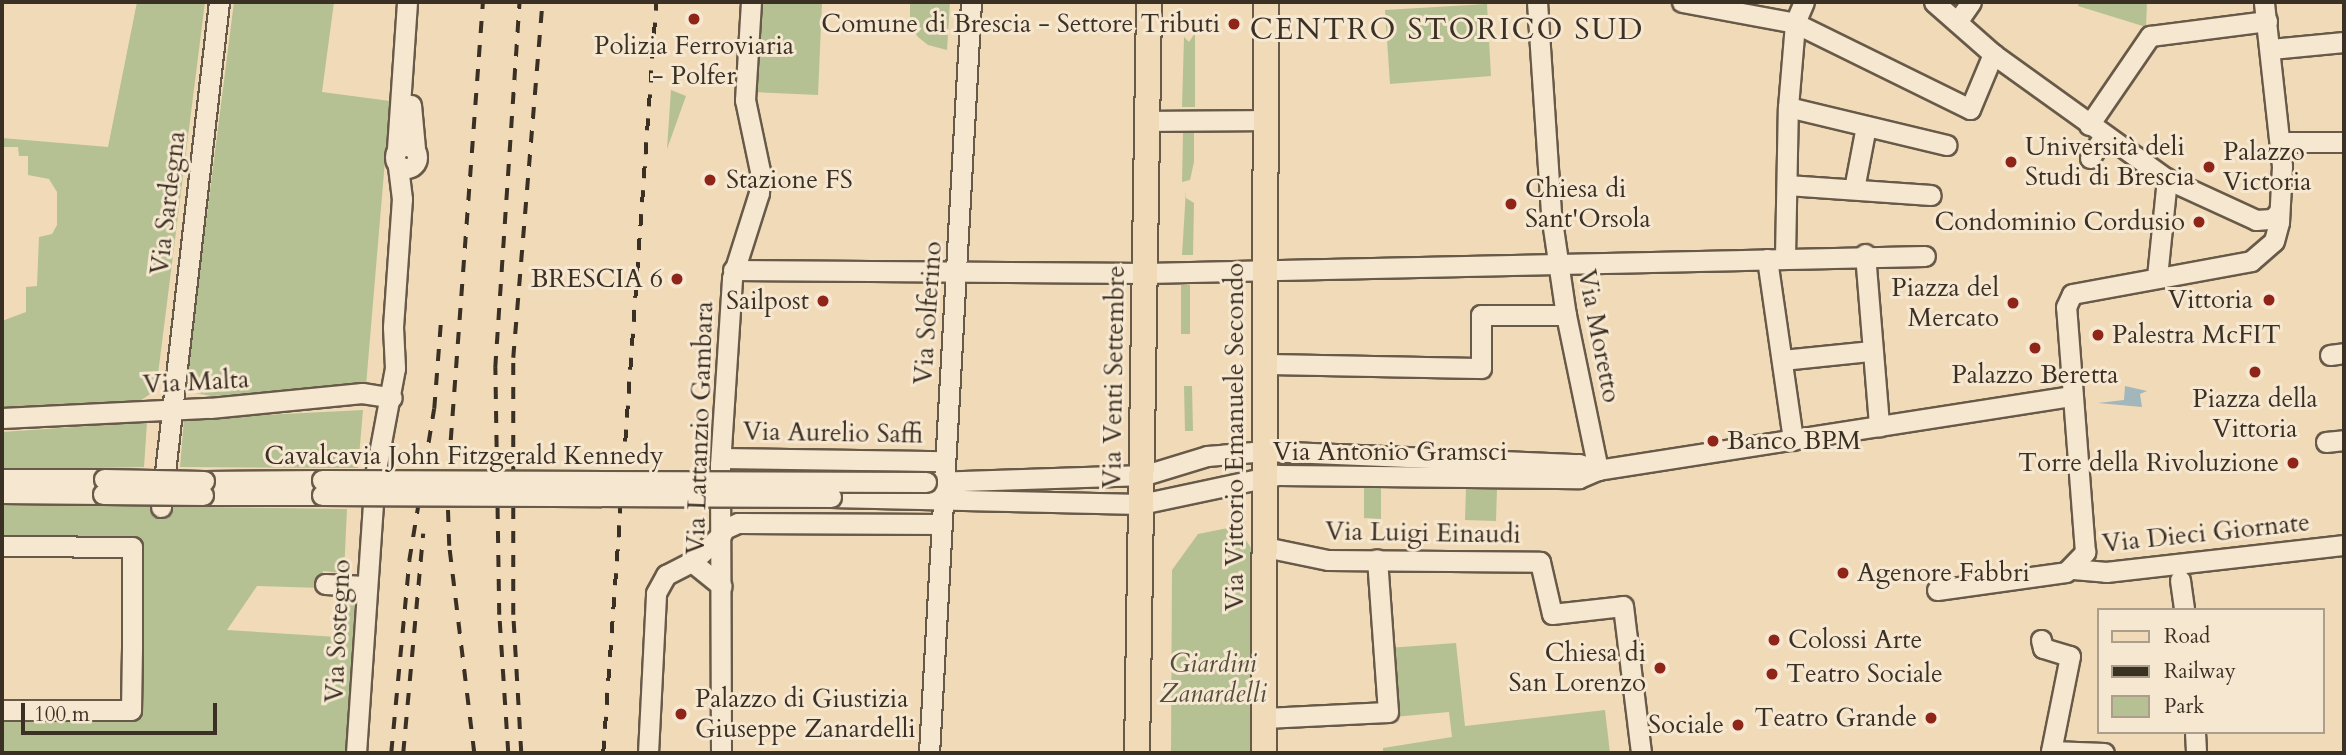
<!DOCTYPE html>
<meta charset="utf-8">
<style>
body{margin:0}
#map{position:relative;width:2346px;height:755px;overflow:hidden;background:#f1dab7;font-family:Cardo,serif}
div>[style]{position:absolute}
.green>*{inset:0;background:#b5c192}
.water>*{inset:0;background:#a1b7bb}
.roads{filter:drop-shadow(2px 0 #685a49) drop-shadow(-2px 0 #685a49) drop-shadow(0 2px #685a49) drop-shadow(0 -2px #685a49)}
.minor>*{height:19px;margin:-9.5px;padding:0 9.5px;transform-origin:9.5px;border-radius:9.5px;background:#f6e7d0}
.minor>.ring{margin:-9.5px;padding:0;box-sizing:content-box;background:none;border:19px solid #f6e7d0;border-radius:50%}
.major>*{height:24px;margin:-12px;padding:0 12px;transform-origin:12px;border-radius:12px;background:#f1dab7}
.rail>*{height:3.5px;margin-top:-1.75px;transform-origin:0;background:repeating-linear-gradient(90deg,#3b3024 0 12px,transparent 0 24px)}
.bridges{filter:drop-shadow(2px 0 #685a49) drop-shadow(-2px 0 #685a49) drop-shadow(0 2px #685a49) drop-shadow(0 -2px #685a49)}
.minor-bridge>*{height:19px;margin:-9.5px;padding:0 9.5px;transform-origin:9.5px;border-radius:9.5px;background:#f6e7d0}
.dots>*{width:19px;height:19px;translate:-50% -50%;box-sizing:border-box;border:4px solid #f6e7d0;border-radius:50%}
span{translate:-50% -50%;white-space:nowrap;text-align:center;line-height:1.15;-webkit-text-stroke:6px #f6e7d0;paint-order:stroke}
.poi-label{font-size:26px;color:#3b3024}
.right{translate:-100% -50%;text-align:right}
.left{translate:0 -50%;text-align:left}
.street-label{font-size:26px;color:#3b3024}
.park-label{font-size:26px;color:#534d3a;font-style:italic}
.quarter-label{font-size:30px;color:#3b3024;letter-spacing:2px}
.frame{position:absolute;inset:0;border:4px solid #3b3024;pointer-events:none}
.legend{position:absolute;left:2097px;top:608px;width:228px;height:126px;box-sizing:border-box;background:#f6e7d0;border:2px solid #ab9e8b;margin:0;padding:9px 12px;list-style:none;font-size:21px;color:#3b3024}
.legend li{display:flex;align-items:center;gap:14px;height:35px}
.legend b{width:35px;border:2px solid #ab9e8b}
.scale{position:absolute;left:21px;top:703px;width:196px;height:32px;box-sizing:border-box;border:4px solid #3b3024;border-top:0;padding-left:9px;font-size:21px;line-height:24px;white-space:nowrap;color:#3b3024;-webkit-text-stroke:5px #f6e7d0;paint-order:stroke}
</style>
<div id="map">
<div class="green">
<i style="clip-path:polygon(137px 2px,205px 2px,156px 390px,140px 401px,2px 410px,2px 321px,26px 312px,26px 287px,37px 286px,39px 237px,52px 234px,57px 225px,57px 192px,49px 179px,28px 175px,28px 156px,19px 156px,18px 147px,2px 147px,2px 138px,108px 147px)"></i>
<i style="clip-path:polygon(234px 2px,334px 2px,322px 92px,390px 101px,366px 386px,212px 396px,195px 393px,189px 385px,189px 356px)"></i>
<i style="clip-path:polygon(762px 2px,822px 2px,818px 95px,752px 92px,757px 6px)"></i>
<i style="clip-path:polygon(910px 2px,950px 2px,947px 50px,928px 45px,918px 37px,910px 26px)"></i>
<i style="clip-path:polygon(2079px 2px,2147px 2px,2146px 27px,2078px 6px)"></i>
<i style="clip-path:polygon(1487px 4px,1491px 76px,1390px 84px,1385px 10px)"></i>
<i style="clip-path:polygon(1195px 33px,1195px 107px,1182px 107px,1184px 37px,1189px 42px)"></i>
<i style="clip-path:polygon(671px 90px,686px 96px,667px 149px)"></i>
<i style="clip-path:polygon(1183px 132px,1194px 132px,1194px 162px,1190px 180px,1182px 182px)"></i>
<i style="clip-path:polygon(1186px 190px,1186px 198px,1194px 203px,1193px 255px,1182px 255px)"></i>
<i style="clip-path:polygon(1181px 285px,1190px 285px,1190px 334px,1181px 334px)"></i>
<i style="clip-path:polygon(1184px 386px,1192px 386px,1193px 431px,1185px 431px)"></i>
<i style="clip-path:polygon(363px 410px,358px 468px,180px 467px,184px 419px)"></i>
<i style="clip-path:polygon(147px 422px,144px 467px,2px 470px,2px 432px)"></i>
<i style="clip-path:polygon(1364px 483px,1381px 484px,1381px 519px,1364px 518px)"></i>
<i style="clip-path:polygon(1466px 487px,1497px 488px,1496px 521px,1465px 520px)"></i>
<i style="clip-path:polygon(2px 504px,347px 509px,344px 573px,323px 571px,322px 588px,257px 586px,227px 630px,337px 637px,341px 595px,358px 596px,345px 753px,2px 753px,2px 715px,136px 715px,136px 554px,2px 554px)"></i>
<i style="clip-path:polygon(1228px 528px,1242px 534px,1255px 554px,1256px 753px,1171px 753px,1172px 570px,1198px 534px)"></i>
<i style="clip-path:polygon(1456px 643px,1465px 726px,1605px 710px,1610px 753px,1383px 753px,1383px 748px,1452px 737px,1449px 712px,1393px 717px,1388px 648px)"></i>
</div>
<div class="water">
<i style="clip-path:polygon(2125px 386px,2147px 391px,2140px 394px,2142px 407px,2098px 403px,2124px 400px)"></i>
</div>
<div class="roads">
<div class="minor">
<i style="left:1537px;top:2px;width:212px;rotate:86.2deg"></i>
<i style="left:1551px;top:214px;width:102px;rotate:81.6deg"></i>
<i style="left:1566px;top:315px;width:158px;rotate:78.3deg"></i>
<i style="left:1682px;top:2px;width:115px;rotate:10.5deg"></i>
<i style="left:1795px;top:23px;width:195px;rotate:26.2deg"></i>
<i style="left:1970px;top:109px;width:60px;rotate:-67.3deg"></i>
<i style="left:1934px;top:2px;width:79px;rotate:41.4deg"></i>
<i style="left:1993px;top:54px;width:214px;rotate:35.7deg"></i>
<i style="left:2167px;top:179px;width:98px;rotate:24.7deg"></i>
<i style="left:2256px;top:220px;width:16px;rotate:-4deg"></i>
<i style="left:2272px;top:219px;width:10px;rotate:-45deg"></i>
<i style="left:1957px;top:22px;width:24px;rotate:-55deg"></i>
<i style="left:2271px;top:49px;width:73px;rotate:-5.5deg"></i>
<i style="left:411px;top:105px;width:43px;rotate:84.7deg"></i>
<i style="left:1788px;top:107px;width:163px;rotate:13.5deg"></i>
<i style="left:1148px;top:121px;width:118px;rotate:-0.5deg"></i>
<i style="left:2089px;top:125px;width:108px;rotate:-55.6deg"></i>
<i style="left:2150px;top:36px;width:118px;rotate:-7.3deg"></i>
<i style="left:2281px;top:142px;width:63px"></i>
<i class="ring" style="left:395px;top:146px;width:3px;height:3px"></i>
<i style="left:397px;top:149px;width:147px;rotate:-86.1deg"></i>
<i style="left:2090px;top:158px;width:26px;rotate:-58deg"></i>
<i style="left:1787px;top:185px;width:144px;rotate:4deg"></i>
<i style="left:1854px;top:189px;width:64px;rotate:-79.2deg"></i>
<i style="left:1865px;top:254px;width:173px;rotate:85.3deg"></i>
<i style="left:1785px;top:257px;width:150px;rotate:-88.9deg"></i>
<i style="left:1788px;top:107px;width:84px;rotate:-85.2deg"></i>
<i style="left:1795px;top:23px;width:23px;rotate:-67deg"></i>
<i style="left:1767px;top:259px;width:183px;rotate:81.8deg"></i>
<i style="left:733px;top:270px;width:413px;rotate:0.4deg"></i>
<i style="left:1146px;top:273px;width:779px;rotate:-1.25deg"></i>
<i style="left:2157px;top:277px;width:99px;rotate:-84.2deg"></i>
<i style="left:2330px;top:355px;width:14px;rotate:-8deg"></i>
<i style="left:1782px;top:360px;width:88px;rotate:-5.8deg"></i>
<i style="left:1265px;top:364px;width:216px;rotate:1.1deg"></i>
<i style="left:1481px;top:368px;width:53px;rotate:-90deg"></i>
<i style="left:1481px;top:315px;width:85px"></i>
<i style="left:2px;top:418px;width:208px;rotate:-2.8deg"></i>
<i style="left:210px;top:408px;width:153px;rotate:-5.6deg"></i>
<i style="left:362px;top:393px;width:30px;rotate:9deg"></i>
<i style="left:2326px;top:442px;width:18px;rotate:-6deg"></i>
<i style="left:721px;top:458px;width:224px;rotate:0.8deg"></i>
<i style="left:2px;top:479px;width:102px"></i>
<i style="left:204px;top:481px;width:118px;rotate:-0.5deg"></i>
<i style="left:932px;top:482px;width:213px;rotate:-1.9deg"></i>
<i style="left:1145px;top:475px;width:65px;rotate:-17deg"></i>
<i style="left:1207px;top:456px;width:58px;rotate:-4.9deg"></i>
<i style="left:1265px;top:451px;width:314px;rotate:2.4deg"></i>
<i style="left:1579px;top:464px;width:20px;rotate:18deg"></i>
<i style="left:2px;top:493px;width:101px;rotate:0.6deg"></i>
<i style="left:203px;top:495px;width:119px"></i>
<i style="left:831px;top:497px;width:310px;rotate:1.3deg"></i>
<i style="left:1141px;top:504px;width:140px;rotate:-12deg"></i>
<i style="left:1278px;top:475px;width:301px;rotate:0.6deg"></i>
<i style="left:1579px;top:478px;width:21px;rotate:-23deg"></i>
<i style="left:1598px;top:470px;width:480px;rotate:-8.9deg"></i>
<i style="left:161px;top:507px;width:508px;rotate:-83.45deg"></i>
<i style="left:722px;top:530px;width:17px;rotate:-24deg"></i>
<i style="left:738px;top:523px;width:202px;rotate:0.3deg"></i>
<i style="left:2px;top:546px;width:130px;rotate:0.4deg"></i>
<i style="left:132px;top:547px;width:101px;rotate:90deg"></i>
<i style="left:132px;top:648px;width:62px;rotate:90.9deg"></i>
<i style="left:131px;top:710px;width:129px;rotate:180deg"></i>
<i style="left:1265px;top:547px;width:64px;rotate:11.7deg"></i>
<i style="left:1328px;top:560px;width:212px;rotate:0.5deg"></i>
<i style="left:1540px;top:562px;width:53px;rotate:77deg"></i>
<i style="left:1552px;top:614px;width:71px;rotate:-6.4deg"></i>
<i style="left:1623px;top:606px;width:148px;rotate:83deg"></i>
<i style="left:692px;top:562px;width:38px;rotate:39deg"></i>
<i style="left:2073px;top:569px;width:33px;rotate:5deg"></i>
<i style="left:2106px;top:572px;width:240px;rotate:-6.5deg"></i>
<i style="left:2180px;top:580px;width:30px;rotate:82deg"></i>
<i style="left:325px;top:584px;width:40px;rotate:2.9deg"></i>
<i style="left:1937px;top:590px;width:130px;rotate:-7.9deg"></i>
<i style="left:2066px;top:572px;width:28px;rotate:-46deg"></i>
<i style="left:2085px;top:552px;width:246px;rotate:-94.4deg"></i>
<i style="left:2066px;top:307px;width:14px;rotate:-65deg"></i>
<i style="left:2072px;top:294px;width:182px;rotate:-10.4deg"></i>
<i style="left:2251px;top:261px;width:30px;rotate:-41deg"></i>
<i style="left:2274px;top:241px;width:20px;rotate:-75deg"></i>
<i style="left:2279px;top:222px;width:56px;rotate:-86.9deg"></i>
<i style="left:2282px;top:166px;width:165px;rotate:-96.3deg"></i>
<i style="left:2041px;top:640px;width:8px;rotate:76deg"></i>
<i style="left:2043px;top:648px;width:28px;rotate:17deg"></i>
<i style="left:2070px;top:656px;width:97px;rotate:101.3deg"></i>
<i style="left:2051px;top:751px;width:53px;rotate:2.2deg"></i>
<i style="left:1264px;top:718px;width:124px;rotate:-2.8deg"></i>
<i style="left:1388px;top:712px;width:153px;rotate:-94.1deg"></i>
<i style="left:2195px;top:732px;width:21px;rotate:87deg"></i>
<i style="left:356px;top:753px;width:279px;rotate:-86.1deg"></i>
<i style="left:375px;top:475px;width:109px;rotate:-79.4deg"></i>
<i style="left:395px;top:368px;width:41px;rotate:-92.8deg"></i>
<i style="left:393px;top:327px;width:128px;rotate:-86deg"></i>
<i style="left:402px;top:199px;width:35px;rotate:-97deg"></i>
<i style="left:648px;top:753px;width:160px;rotate:-87.1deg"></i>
<i style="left:656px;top:593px;width:21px;rotate:-61deg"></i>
<i style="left:666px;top:575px;width:29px;rotate:-27deg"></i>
<i style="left:692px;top:562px;width:41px;rotate:-43deg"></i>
<i style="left:721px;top:753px;width:288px;rotate:-90.2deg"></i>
<i style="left:720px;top:465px;width:187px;rotate:-86.3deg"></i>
<i style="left:732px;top:278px;width:89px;rotate:-72.4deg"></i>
<i style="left:759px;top:193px;width:22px;rotate:-87deg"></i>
<i style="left:760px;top:171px;width:73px;rotate:-101.9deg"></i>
<i style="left:745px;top:100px;width:98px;rotate:-86.5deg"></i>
<i style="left:929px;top:753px;width:752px;rotate:-86.8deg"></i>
</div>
<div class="major">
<i style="left:1137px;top:753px;width:751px;rotate:-89.08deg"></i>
<i style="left:1264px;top:753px;width:751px;rotate:-89.85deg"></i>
</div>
</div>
<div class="rail">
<i style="left:391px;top:753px;width:193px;rotate:-84.6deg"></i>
<i style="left:409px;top:561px;width:154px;rotate:-80.7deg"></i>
<i style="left:434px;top:409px;width:92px;rotate:-85.6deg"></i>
<i style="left:403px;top:753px;width:220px;rotate:-84.8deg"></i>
<i style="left:474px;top:753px;width:209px;rotate:-96.9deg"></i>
<i style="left:449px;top:546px;width:58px;rotate:-92deg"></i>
<i style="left:447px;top:488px;width:487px;rotate:-85.8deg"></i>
<i style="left:508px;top:753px;width:138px;rotate:-93.7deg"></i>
<i style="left:499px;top:615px;width:247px;rotate:-90.9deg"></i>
<i style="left:495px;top:368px;width:367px;rotate:-86.2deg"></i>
<i style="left:521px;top:753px;width:138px;rotate:-93.3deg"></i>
<i style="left:513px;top:615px;width:257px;rotate:-90deg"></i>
<i style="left:513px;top:358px;width:357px;rotate:-85.3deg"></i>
<i style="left:603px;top:753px;width:753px;rotate:-85.96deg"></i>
</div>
<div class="bridges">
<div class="minor-bridge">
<i style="left:104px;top:479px;width:100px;rotate:1.1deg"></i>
<i style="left:322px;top:480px;width:604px;rotate:0.19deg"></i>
<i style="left:103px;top:494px;width:100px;rotate:0.6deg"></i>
<i style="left:322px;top:495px;width:509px;rotate:0.23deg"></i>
</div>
</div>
<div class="dots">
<i style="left:694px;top:19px;background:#8f2418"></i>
<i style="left:1234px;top:24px;background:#8f2418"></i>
<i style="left:2011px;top:162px;background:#8f2418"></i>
<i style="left:2209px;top:167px;background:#8f2418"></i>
<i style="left:710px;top:180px;background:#8f2418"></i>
<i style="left:1511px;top:204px;background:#8f2418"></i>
<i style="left:2199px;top:222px;background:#8f2418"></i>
<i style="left:677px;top:279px;background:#8f2418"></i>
<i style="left:2269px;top:300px;background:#8f2418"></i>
<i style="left:823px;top:301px;background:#8f2418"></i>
<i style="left:2013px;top:303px;background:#8f2418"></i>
<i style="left:2098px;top:335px;background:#8f2418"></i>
<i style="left:2035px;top:348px;background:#8f2418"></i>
<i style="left:2255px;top:372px;background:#8f2418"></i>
<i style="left:1713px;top:441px;background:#8f2418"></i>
<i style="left:2293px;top:463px;background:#8f2418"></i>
<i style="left:1843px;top:573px;background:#8f2418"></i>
<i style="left:1774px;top:640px;background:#8f2418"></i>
<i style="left:1660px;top:668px;background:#8f2418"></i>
<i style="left:1772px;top:674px;background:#8f2418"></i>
<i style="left:681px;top:714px;background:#8f2418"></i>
<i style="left:1931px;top:718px;background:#8f2418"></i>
<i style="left:1738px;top:725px;background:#8f2418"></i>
</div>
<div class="poi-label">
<span class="right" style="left:1220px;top:24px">Comune di Brescia - Settore Tributi</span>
<span style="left:694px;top:61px">Polizia Ferroviaria<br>- Polfer</span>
<span class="left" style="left:2025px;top:162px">Università deli<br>Studi di Brescia</span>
<span class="left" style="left:2223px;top:167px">Palazzo<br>Victoria</span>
<span class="left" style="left:726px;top:180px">Stazione FS</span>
<span class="left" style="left:1525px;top:204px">Chiesa di<br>Sant'Orsola</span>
<span class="right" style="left:2185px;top:222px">Condominio Cordusio</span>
<span class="right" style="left:663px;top:279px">BRESCIA 6</span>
<span class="right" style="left:1999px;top:303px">Piazza del<br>Mercato</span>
<span class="right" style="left:2253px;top:300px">Vittoria</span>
<span class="right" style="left:809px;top:301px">Sailpost</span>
<span class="left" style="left:2112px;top:335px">Palestra McFIT</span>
<span style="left:2035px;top:375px">Palazzo Beretta</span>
<span style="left:2255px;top:414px">Piazza della<br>Vittoria</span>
<span class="left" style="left:1727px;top:441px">Banco BPM</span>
<span class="right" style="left:2279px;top:463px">Torre della Rivoluzione</span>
<span class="left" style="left:1857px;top:573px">Agenore Fabbri</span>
<span class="left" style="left:1788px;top:640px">Colossi Arte</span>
<span class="right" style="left:1646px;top:668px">Chiesa di<br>San Lorenzo</span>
<span class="left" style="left:1786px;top:674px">Teatro Sociale</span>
<span class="left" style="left:695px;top:714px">Palazzo di Giustizia<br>Giuseppe Zanardelli</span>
<span class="right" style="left:1917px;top:718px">Teatro Grande</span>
<span class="right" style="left:1724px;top:725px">Sociale</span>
</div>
<div class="street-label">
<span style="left:168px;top:203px;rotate:-83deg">Via Sardegna</span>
<span style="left:928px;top:313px;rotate:-86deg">Via Solferino</span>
<span style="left:1599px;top:336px;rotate:79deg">Via Moretto</span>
<span style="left:1114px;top:377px;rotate:-89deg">Via Venti Settembre</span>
<span style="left:196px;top:382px;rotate:-3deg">Via Malta</span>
<span style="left:700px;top:428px;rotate:-88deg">Via Lattanzio Gambara</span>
<span style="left:833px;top:433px;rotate:1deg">Via Aurelio Saffi</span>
<span style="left:1235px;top:437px;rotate:-90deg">Via Vittorio Emanuele Secondo</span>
<span style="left:1390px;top:452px">Via Antonio Gramsci</span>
<span style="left:464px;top:456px">Cavalcavia John Fitzgerald Kennedy</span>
<span style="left:1423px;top:533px;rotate:1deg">Via Luigi Einaudi</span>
<span style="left:2206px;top:533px;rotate:-6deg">Via Dieci Giornate</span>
<span style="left:338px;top:631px;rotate:-87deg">Via Sostegno</span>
</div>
<div class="park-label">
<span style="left:1213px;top:679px">Giardini<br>Zanardelli</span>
</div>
<div class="quarter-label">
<span style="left:1447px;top:30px">CENTRO STORICO SUD</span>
</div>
<div class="frame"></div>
<ul class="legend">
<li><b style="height:9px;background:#f1dab7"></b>Road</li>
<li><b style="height:9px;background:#3b3024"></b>Railway</li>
<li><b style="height:19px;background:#b5c192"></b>Park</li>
</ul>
<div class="scale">100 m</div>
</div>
